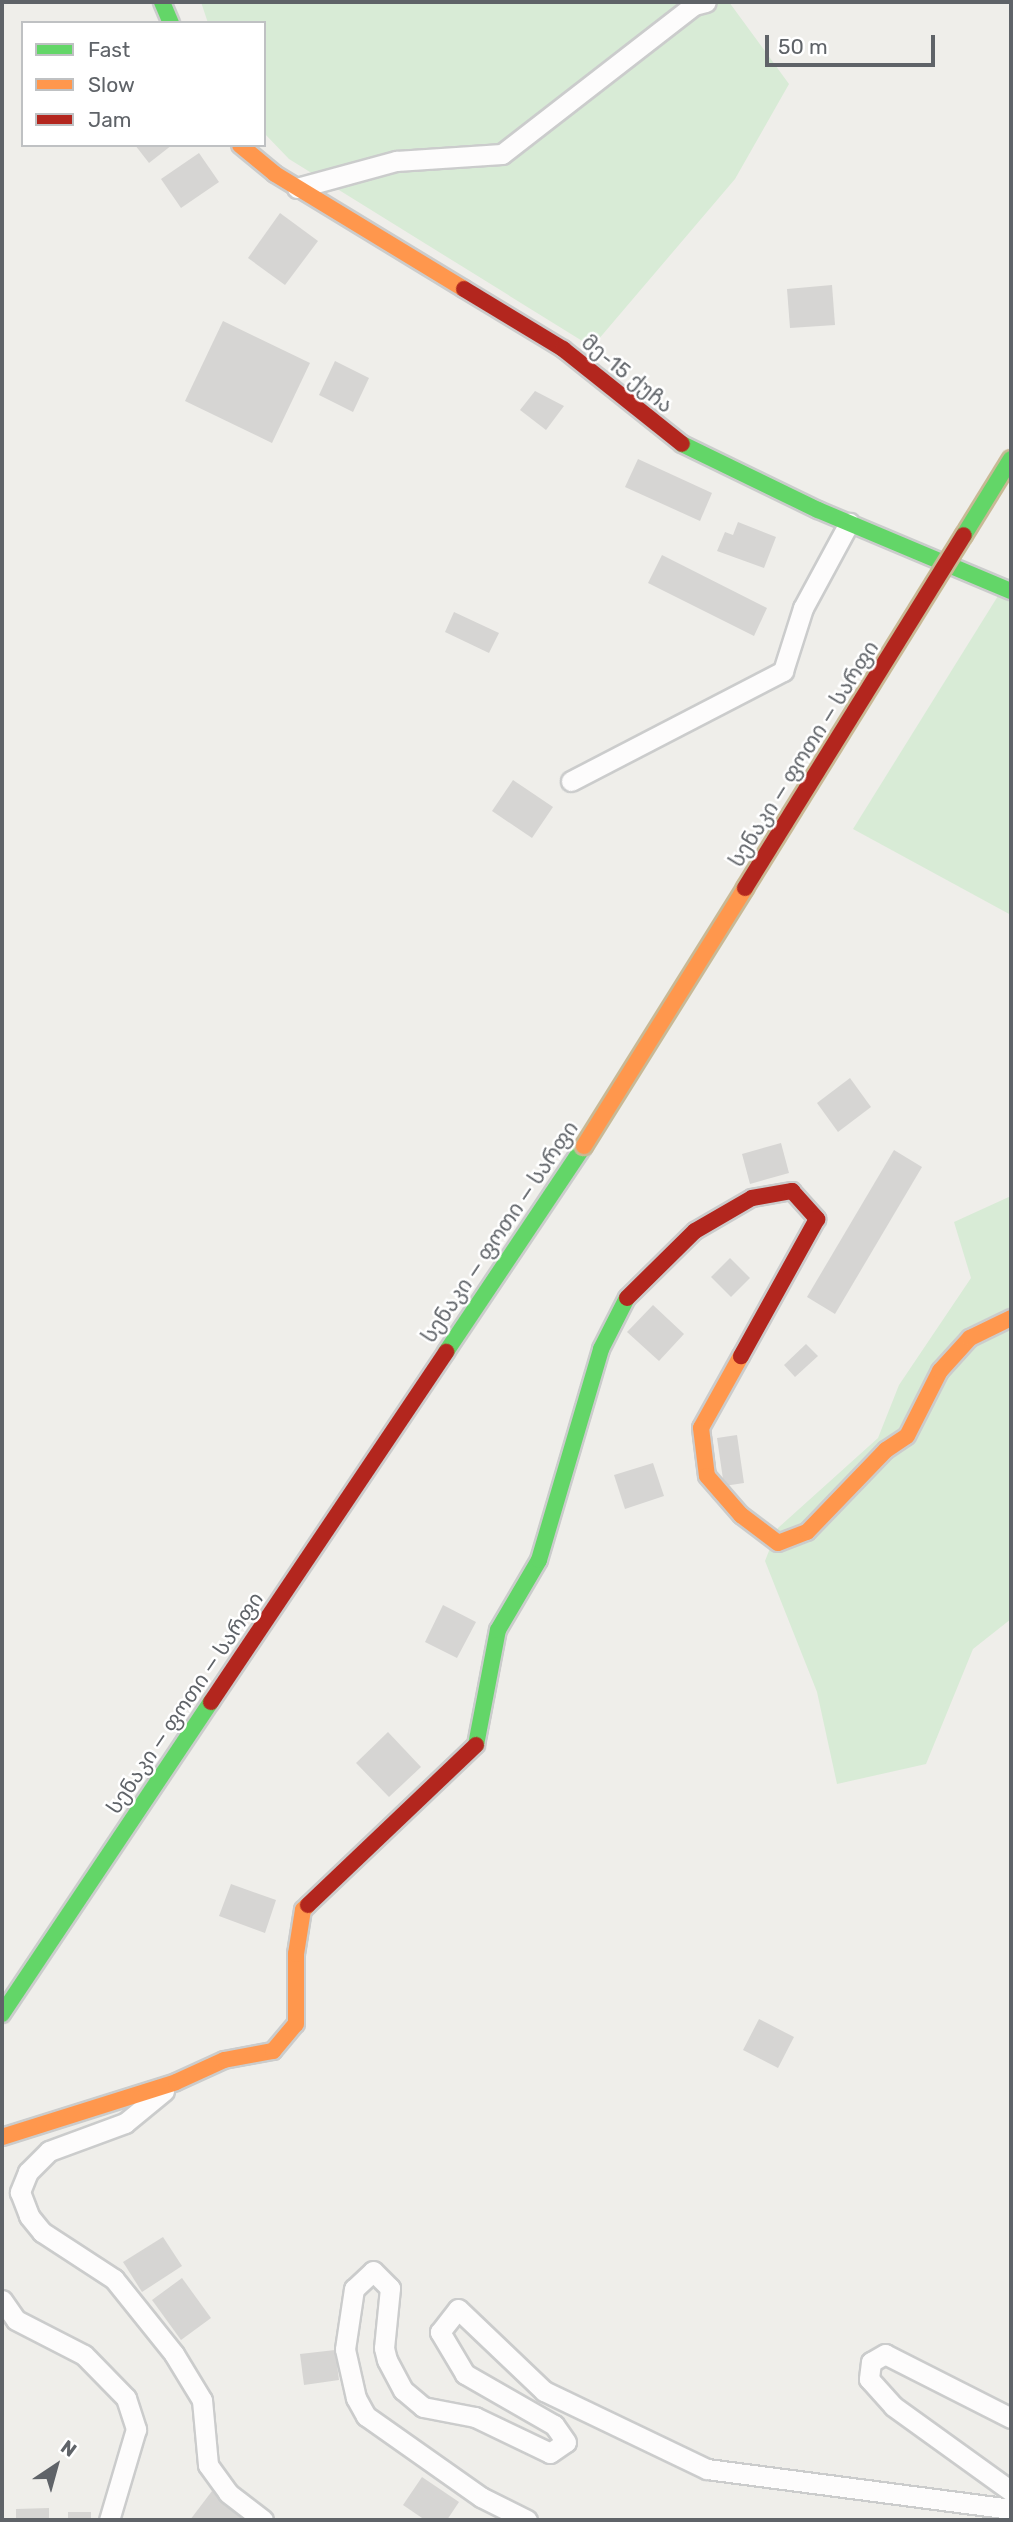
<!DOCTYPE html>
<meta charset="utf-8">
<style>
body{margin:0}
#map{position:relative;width:1013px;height:2522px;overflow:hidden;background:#efeeea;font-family:Rubik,"Noto Sans Georgian",sans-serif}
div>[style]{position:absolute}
.green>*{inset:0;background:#d8ebd6}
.building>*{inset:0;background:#d6d5d3}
.roads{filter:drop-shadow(2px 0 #cbcccc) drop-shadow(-2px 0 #cbcccc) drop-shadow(0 2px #cbcccc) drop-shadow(0 -2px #cbcccc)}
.street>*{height:19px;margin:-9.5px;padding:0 9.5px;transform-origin:9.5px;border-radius:9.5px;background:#fdfcfc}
.fast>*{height:16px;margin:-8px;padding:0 8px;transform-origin:8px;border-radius:8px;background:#63d668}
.slow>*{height:16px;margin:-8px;padding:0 8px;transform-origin:8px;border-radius:8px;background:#ff974d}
.jam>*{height:16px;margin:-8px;padding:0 8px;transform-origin:8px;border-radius:8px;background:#b3261e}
.bridges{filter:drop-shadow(2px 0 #c8b996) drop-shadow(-2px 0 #c8b996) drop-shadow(0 2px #c8b996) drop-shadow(0 -2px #c8b996)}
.fast-bridge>*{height:16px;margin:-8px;padding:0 8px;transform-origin:8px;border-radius:8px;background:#63d668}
.slow-bridge>*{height:16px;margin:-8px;padding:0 8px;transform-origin:8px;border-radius:8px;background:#ff974d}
.jam-bridge>*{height:16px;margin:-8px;padding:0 8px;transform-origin:8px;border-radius:8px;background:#b3261e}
span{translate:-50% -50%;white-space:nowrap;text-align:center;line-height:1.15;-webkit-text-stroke:5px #fff;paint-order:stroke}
.street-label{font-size:21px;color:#5f6368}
.frame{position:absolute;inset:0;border:4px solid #5f6368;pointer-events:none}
.legend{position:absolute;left:21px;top:21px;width:245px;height:126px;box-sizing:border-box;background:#fff;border:2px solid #bfc1c3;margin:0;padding:9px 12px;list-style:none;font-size:21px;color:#5f6368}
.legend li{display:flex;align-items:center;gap:14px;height:35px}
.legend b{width:35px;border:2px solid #bfc1c3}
.north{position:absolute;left:21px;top:2431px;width:70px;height:70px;-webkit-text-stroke:5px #fff;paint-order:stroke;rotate:36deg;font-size:19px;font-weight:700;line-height:28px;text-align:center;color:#5f6368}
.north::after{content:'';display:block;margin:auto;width:24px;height:32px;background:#5f6368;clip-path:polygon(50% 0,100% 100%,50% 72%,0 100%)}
.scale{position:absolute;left:765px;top:35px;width:170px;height:32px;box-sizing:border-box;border:4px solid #5f6368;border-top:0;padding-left:9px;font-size:21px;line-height:24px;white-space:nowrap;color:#5f6368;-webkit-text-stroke:5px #fff;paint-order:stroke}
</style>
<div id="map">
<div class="green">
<i style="clip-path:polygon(201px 2px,729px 2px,789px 84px,735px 179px,592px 347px,289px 159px,264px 133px,264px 23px,208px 23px)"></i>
<i style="clip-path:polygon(1011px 575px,1011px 915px,853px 829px)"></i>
<i style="clip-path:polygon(1011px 1196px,1011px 1619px,973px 1649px,926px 1764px,837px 1784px,817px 1692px,765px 1561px,778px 1528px,878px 1438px,899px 1385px,971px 1278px,954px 1222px)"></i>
</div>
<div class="building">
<i style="clip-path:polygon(135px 145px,172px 145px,149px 163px)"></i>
<i style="clip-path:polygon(199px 153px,219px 182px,181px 208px,161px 179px)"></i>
<i style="clip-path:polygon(280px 213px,318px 241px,285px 285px,248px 258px)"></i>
<i style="clip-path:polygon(832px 285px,835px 325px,790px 328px,787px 289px)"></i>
<i style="clip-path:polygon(223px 321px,310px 363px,272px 443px,185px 401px)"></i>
<i style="clip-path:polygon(335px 361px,369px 378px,353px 412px,319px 395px)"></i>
<i style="clip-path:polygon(535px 391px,564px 406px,546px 430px,520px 410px)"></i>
<i style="clip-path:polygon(638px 459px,712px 493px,700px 521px,625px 487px)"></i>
<i style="clip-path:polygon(738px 522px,776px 537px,764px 568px,717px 551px,725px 532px,733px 535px)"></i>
<i style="clip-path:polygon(662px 555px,767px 608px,754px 636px,648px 583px)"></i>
<i style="clip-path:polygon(454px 612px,499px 633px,489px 653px,445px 632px)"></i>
<i style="clip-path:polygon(513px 780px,553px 807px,532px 838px,492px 811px)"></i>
<i style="clip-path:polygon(850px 1078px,871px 1107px,838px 1132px,817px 1103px)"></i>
<i style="clip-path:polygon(781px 1143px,789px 1173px,750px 1184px,742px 1154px)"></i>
<i style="clip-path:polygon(894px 1150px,922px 1167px,835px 1314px,807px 1297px)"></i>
<i style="clip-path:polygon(730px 1258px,750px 1278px,731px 1297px,711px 1277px)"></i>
<i style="clip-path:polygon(653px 1305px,684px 1334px,659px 1361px,627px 1332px)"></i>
<i style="clip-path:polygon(806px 1344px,818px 1356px,795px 1377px,784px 1365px)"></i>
<i style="clip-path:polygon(737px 1435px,744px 1483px,724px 1486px,717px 1438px)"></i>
<i style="clip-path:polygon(653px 1463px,664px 1496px,625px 1509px,614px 1475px)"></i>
<i style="clip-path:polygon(443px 1605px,476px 1622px,457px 1658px,425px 1642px)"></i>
<i style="clip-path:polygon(388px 1732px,421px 1767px,389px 1797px,356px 1763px)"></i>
<i style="clip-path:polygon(231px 1884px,276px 1900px,265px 1933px,219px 1916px)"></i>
<i style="clip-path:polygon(759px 2019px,794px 2037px,778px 2068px,743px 2050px)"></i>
<i style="clip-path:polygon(163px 2237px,182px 2266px,142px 2292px,123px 2262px)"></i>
<i style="clip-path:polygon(182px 2278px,211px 2318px,181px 2340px,152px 2300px)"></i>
<i style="clip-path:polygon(335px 2350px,339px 2380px,304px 2385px,300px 2354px)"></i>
<i style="clip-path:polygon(422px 2477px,459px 2502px,447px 2520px,425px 2520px,403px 2505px)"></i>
<i style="clip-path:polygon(212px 2491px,249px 2520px,190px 2520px)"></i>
<i style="clip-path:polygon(49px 2508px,49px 2520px,16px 2520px,16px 2509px)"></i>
<i style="clip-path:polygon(68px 2512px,91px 2512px,91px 2520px,68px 2520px)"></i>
</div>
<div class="roads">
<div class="street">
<i style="left:297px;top:188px;width:103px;rotate:-15.3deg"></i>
<i style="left:396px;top:161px;width:106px;rotate:-3.8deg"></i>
<i style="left:502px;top:154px;width:243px;rotate:-37.8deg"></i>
<i style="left:694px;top:5px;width:12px;rotate:-14deg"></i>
<i style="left:571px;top:781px;width:239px;rotate:-27.4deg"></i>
<i style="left:783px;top:671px;width:66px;rotate:-72.4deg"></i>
<i style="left:803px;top:608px;width:97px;rotate:-61.6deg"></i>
<i style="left:164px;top:2091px;width:50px;rotate:140.6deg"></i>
<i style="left:125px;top:2123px;width:81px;rotate:159.8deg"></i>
<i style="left:49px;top:2151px;width:30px;rotate:135deg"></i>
<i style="left:28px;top:2172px;width:22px;rotate:112deg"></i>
<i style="left:20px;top:2192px;width:26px;rotate:69deg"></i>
<i style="left:29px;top:2216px;width:21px;rotate:51deg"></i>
<i style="left:42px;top:2232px;width:86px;rotate:33.1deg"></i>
<i style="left:114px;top:2279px;width:96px;rotate:51.3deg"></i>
<i style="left:174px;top:2354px;width:54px;rotate:58.7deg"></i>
<i style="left:202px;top:2400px;width:65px;rotate:84.7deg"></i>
<i style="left:208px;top:2465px;width:34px;rotate:54deg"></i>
<i style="left:228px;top:2493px;width:44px;rotate:37.6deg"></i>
<i style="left:2px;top:2300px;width:24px;rotate:55deg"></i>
<i style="left:16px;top:2320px;width:76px;rotate:27.2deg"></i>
<i style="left:84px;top:2355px;width:60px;rotate:45.7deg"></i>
<i style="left:126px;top:2398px;width:33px;rotate:72deg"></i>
<i style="left:136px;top:2429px;width:95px;rotate:106.5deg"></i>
<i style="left:1011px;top:2418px;width:141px;rotate:-153.1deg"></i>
<i style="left:885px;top:2354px;width:16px;rotate:150deg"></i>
<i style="left:871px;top:2362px;width:17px;rotate:97deg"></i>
<i style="left:869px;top:2379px;width:36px;rotate:48deg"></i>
<i style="left:893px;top:2406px;width:145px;rotate:35.8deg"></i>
<i style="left:527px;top:2520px;width:51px;rotate:-153.4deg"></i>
<i style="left:481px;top:2497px;width:141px;rotate:-144.8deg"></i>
<i style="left:366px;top:2416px;width:21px;rotate:-119deg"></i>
<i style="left:356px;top:2398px;width:50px;rotate:-102.7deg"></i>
<i style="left:345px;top:2349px;width:61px;rotate:-81.5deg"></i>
<i style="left:354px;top:2289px;width:26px;rotate:-43deg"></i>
<i style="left:373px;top:2271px;width:24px;rotate:45deg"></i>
<i style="left:390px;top:2288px;width:60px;rotate:95.7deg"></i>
<i style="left:384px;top:2348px;width:12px;rotate:76deg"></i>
<i style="left:387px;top:2360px;width:34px;rotate:62deg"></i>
<i style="left:403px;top:2390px;width:26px;rotate:40deg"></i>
<i style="left:423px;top:2407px;width:53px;rotate:10.9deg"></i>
<i style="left:475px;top:2417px;width:83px;rotate:25.6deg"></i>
<i style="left:550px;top:2453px;width:19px;rotate:-35deg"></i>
<i style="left:566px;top:2442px;width:21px;rotate:-125deg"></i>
<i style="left:554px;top:2425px;width:103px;rotate:-150.2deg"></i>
<i style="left:465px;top:2374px;width:49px;rotate:-120.8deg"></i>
<i style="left:440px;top:2332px;width:29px;rotate:-52deg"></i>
<i style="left:458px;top:2309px;width:119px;rotate:43.6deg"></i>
<i style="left:544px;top:2391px;width:181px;rotate:25.6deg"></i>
<i style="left:707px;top:2469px;width:307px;rotate:7.5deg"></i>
</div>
<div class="fast">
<i style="left:162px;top:2px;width:23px;rotate:67deg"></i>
<i style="left:682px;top:444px;width:151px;rotate:25.9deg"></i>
<i style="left:818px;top:510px;width:209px;rotate:22.8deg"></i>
<i style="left:446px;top:1352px;width:248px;rotate:-56.2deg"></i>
<i style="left:476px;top:1745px;width:117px;rotate:-79.2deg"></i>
<i style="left:498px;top:1630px;width:81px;rotate:-59.6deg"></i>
<i style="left:539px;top:1560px;width:220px;rotate:-73.6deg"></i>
<i style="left:601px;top:1349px;width:57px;rotate:-63deg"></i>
<i style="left:2px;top:2014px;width:376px;rotate:-56.2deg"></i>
</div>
<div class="slow">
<i style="left:240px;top:145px;width:45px;rotate:39.6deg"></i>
<i style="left:275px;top:174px;width:221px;rotate:31.3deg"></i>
<i style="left:741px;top:1356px;width:82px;rotate:119.1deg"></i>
<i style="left:701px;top:1428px;width:48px;rotate:82.9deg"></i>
<i style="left:707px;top:1476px;width:52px;rotate:48.9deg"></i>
<i style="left:741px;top:1515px;width:46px;rotate:37.1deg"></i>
<i style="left:778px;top:1543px;width:31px;rotate:-21deg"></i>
<i style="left:807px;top:1532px;width:114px;rotate:-46.1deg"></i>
<i style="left:886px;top:1450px;width:25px;rotate:-34deg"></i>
<i style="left:907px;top:1436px;width:73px;rotate:-63.1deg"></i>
<i style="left:940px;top:1371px;width:45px;rotate:-47.7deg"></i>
<i style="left:970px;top:1338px;width:46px;rotate:-26deg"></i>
<i style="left:2px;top:2137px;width:182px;rotate:-17.5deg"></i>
<i style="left:176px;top:2082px;width:53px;rotate:-24.6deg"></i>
<i style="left:224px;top:2060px;width:50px;rotate:-10.4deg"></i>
<i style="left:273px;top:2051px;width:35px;rotate:-50deg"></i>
<i style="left:296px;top:2024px;width:70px;rotate:-90deg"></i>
<i style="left:296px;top:1954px;width:45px;rotate:-81deg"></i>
<i style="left:303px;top:1910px;width:7px;rotate:-45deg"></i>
</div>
<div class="jam">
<i style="left:464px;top:289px;width:116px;rotate:31.2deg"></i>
<i style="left:563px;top:349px;width:152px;rotate:38.6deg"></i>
<i style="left:627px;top:1298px;width:95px;rotate:-44.6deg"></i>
<i style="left:695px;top:1231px;width:66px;rotate:-30.1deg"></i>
<i style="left:752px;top:1198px;width:41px;rotate:-9.9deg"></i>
<i style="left:792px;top:1191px;width:38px;rotate:48deg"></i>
<i style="left:817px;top:1219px;width:157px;rotate:119deg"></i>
<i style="left:211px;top:1702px;width:422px;rotate:-56.1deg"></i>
<i style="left:308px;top:1905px;width:232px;rotate:-43.6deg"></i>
</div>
</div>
<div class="bridges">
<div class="fast-bridge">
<i style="left:964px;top:535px;width:89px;rotate:-58.3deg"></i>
</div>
<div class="slow-bridge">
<i style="left:584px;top:1146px;width:304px;rotate:-58deg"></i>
</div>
<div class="jam-bridge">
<i style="left:745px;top:888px;width:415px;rotate:-58.2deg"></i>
</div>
</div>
<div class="street-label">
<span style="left:627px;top:374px;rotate:39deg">მე-15 ქუჩა</span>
<span style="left:804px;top:754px;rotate:-58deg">სენაკი — ფოთი — სარფი</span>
<span style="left:500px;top:1232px;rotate:-56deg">სენაკი — ფოთი — სარფი</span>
<span style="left:185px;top:1703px;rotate:-56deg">სენაკი — ფოთი — სარფი</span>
</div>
<div class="frame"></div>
<ul class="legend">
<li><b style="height:9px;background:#63d668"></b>Fast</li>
<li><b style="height:9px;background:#ff974d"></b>Slow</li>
<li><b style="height:9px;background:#b3261e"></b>Jam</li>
</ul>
<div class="north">N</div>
<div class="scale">50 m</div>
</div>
